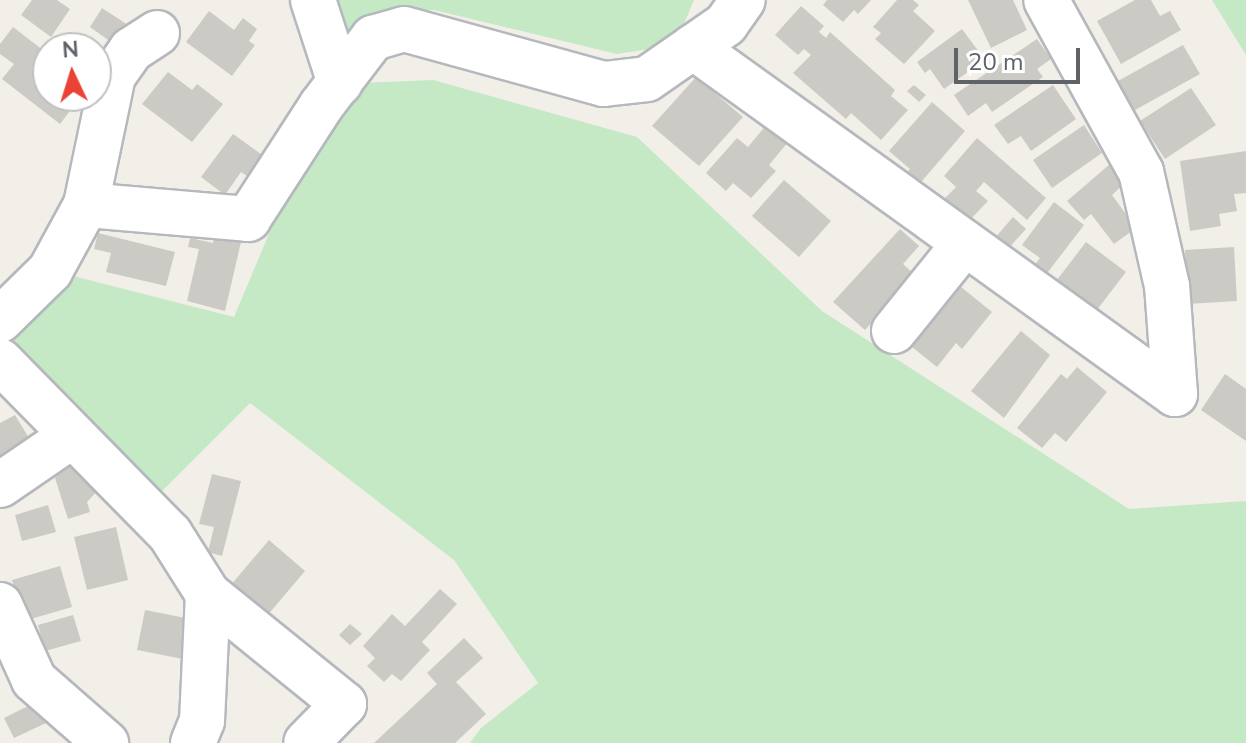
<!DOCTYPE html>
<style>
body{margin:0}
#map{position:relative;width:1246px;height:743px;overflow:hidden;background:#f1efe8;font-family:"Nunito Sans",sans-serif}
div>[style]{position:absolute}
.green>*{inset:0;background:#c5e8c5}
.building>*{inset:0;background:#cccac5}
.roads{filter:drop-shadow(2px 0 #b5b8bc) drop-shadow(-2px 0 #b5b8bc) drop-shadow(0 2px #b5b8bc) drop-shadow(0 -2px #b5b8bc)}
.minor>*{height:44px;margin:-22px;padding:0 22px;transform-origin:22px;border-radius:22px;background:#fff}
span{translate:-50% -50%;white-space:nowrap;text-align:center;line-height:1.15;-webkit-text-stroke:8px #fff;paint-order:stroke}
.north{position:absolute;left:32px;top:32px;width:80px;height:80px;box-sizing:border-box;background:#fff;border:2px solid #bfc1c3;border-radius:50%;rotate:356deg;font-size:22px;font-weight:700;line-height:32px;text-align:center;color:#5f6368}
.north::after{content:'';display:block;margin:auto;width:28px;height:36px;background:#ea4335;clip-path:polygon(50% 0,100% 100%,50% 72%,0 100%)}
.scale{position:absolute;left:954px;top:48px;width:126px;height:36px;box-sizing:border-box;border:4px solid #5f6368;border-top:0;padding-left:10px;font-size:24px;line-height:28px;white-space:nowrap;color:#5f6368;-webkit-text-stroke:6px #fff;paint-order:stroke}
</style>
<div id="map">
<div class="green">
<i style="clip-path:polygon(290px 0,694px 0,675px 45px,617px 54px,434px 10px,406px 10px,317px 65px)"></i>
<i style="clip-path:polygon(1212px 0,1246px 0,1246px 55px)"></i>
<i style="clip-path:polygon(433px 80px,637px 137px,822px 311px,1129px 509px,1246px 501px,1246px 743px,470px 743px,481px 728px,538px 683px,454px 560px,250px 403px,153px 500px,6px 342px,69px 275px,234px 317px,274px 222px,362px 83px)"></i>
</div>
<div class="building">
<i style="clip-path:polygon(32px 0,57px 0,70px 9px,51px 37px,21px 15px)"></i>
<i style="clip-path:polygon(827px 0,871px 0,858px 14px,854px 10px,843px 22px,823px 5px)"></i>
<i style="clip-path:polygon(897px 0,913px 0,919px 5px,913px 11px,935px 31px,904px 64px,875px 39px,881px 33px,873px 27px)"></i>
<i style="clip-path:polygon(968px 0,1013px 0,1027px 30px,991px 48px)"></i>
<i style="clip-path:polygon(1135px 0,1151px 0,1160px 16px,1170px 11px,1181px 30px,1121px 64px,1097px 21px)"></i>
<i style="clip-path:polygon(801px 6px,824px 26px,819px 32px,826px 38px,830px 32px,895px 90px,891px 96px,908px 110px,881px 140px,851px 113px,846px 119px,793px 73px,811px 55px,804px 49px,798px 55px,775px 35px)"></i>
<i style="clip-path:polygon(102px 8px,131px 27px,118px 47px,90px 27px)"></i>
<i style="clip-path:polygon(209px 11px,234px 30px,243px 18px,257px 29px,249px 41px,255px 45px,232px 76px,186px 42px)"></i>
<i style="clip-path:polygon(13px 27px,48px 54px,48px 96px,81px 96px,60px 124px,2px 79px,14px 64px,0 54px,0 44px)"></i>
<i style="clip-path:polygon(962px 29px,985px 60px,944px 89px,930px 69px,925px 73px,917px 62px)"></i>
<i style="clip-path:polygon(1037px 39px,1051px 59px,1037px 69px,1043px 77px,992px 112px,986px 103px,968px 116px,954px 95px)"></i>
<i style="clip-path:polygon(1183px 45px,1200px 74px,1135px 110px,1118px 81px)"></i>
<i style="clip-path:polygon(168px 72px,192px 90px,197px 84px,223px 104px,192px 142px,142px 104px)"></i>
<i style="clip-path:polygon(696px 77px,743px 117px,699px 166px,652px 126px)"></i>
<i style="clip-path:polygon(914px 85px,926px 95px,919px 102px,907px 91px)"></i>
<i style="clip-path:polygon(1053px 85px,1076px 119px,1031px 151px,1021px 136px,1008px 144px,994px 125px)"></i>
<i style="clip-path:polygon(1191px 88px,1216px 125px,1165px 159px,1140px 121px)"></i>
<i style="clip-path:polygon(932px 102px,965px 131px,916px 188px,903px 176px,910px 169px,889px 151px)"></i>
<i style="clip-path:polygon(767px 124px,788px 142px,769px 165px,776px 171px,751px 198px,733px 183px,726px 191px,706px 173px,737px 138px,748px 147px)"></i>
<i style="clip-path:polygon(1084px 125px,1102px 153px,1052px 188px,1033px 160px)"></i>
<i style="clip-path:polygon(233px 134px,265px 157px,250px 178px,241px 172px,225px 195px,201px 177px)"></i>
<i style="clip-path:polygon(977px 138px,1046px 198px,1027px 220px,984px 182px,976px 191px,988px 201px,969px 221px,944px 199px,956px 187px,944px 176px)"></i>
<i style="clip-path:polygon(1246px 151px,1246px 193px,1234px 194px,1237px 211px,1219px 214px,1221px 226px,1190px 231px,1180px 161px)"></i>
<i style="clip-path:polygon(1110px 164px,1126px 182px,1112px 195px,1136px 228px,1114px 244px,1091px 214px,1084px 220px,1067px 201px)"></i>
<i style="clip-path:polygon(784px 180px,831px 221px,799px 257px,752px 216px)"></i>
<i style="clip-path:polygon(1054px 202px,1084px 225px,1041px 281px,1029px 272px,1040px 258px,1022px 245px)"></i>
<i style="clip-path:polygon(1013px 217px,1026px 229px,1007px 250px,994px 239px)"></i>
<i style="clip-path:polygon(900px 229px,919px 246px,903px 264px,915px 275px,865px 330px,833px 302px)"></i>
<i style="clip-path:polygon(98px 233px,175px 252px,166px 286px,106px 272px,111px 253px,94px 249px)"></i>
<i style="clip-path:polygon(214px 236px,241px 242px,225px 311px,187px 301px,199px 249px,188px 247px,190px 238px,213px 243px)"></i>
<i style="clip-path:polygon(1086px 242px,1126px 272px,1093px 315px,1053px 285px)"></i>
<i style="clip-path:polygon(1234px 247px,1237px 301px,1188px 304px,1185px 250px)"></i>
<i style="clip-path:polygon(961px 287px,992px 312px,962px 349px,956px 343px,937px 367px,912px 347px)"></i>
<i style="clip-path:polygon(1021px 331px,1050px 355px,1004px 418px,971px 391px)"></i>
<i style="clip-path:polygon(1077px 367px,1107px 392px,1066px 442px,1055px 433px,1042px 448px,1017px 428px,1061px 374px,1067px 379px)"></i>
<i style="clip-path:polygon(1225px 374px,1246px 389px,1246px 441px,1201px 410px)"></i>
<i style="clip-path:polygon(15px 415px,35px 448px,0 468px,0 423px)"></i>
<i style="clip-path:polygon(71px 461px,100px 488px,87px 502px,90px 512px,68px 519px,55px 478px)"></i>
<i style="clip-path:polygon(212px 474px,241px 481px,222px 556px,208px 552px,214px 527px,199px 524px)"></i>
<i style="clip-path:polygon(48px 505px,56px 532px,22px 541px,15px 515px)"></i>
<i style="clip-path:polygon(116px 527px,128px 580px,87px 590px,74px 537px)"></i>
<i style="clip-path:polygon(269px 540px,305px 571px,266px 617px,230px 586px)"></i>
<i style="clip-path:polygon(60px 566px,72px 607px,24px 621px,12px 580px)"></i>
<i style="clip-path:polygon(440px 589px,457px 604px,422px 642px,430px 650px,401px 681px,392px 674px,384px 682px,367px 666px,375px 658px,363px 646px,392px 614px,405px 626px)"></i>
<i style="clip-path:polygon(145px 610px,191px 619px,183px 659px,137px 650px)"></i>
<i style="clip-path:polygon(73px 615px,81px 641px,45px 651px,38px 625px)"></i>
<i style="clip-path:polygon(350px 624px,362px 634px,350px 645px,339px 635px)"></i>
<i style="clip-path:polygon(464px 638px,483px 658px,456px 682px,486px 714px,455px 743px,374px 743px,437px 684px,427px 673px)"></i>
<i style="clip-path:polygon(36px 702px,46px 723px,14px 738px,4px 718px)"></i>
</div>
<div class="roads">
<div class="minor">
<i style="left:313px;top:0;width:87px;rotate:72deg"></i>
<i style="left:693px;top:47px;width:594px;rotate:35.75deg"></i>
<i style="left:1175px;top:394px;width:108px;rotate:-94.2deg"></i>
<i style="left:1167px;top:286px;width:117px;rotate:-102.8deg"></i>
<i style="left:1141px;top:172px;width:196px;rotate:-118.9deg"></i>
<i style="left:86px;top:205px;width:132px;rotate:-78.2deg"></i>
<i style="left:113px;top:76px;width:32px;rotate:-55deg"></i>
<i style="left:131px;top:50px;width:31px;rotate:-33deg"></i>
<i style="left:0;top:320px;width:70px;rotate:-44.4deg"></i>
<i style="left:50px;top:271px;width:75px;rotate:-61.4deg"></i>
<i style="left:86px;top:205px;width:163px;rotate:4.9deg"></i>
<i style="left:248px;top:219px;width:135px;rotate:-57.1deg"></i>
<i style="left:321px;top:106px;width:86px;rotate:-52.6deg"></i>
<i style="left:373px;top:38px;width:32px;rotate:-16deg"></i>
<i style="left:404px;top:29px;width:207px;rotate:15.4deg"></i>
<i style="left:604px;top:84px;width:43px;rotate:-6.6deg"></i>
<i style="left:647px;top:79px;width:96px;rotate:-34.8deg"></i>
<i style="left:726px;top:24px;width:29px;rotate:-55deg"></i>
<i style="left:894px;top:331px;width:113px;rotate:-51.1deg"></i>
<i style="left:0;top:361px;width:243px;rotate:45.5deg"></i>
<i style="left:170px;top:534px;width:71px;rotate:57.7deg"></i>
<i style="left:208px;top:594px;width:175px;rotate:39deg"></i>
<i style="left:344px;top:704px;width:54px;rotate:134.3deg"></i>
<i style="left:0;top:485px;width:88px;rotate:-34.4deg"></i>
<i style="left:0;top:605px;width:82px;rotate:65.6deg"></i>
<i style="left:34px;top:680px;width:96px;rotate:41.2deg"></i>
<i style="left:193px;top:743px;width:24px;rotate:-68deg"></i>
<i style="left:202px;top:721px;width:127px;rotate:-87.3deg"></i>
</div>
</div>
<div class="north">N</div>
<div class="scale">20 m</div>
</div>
